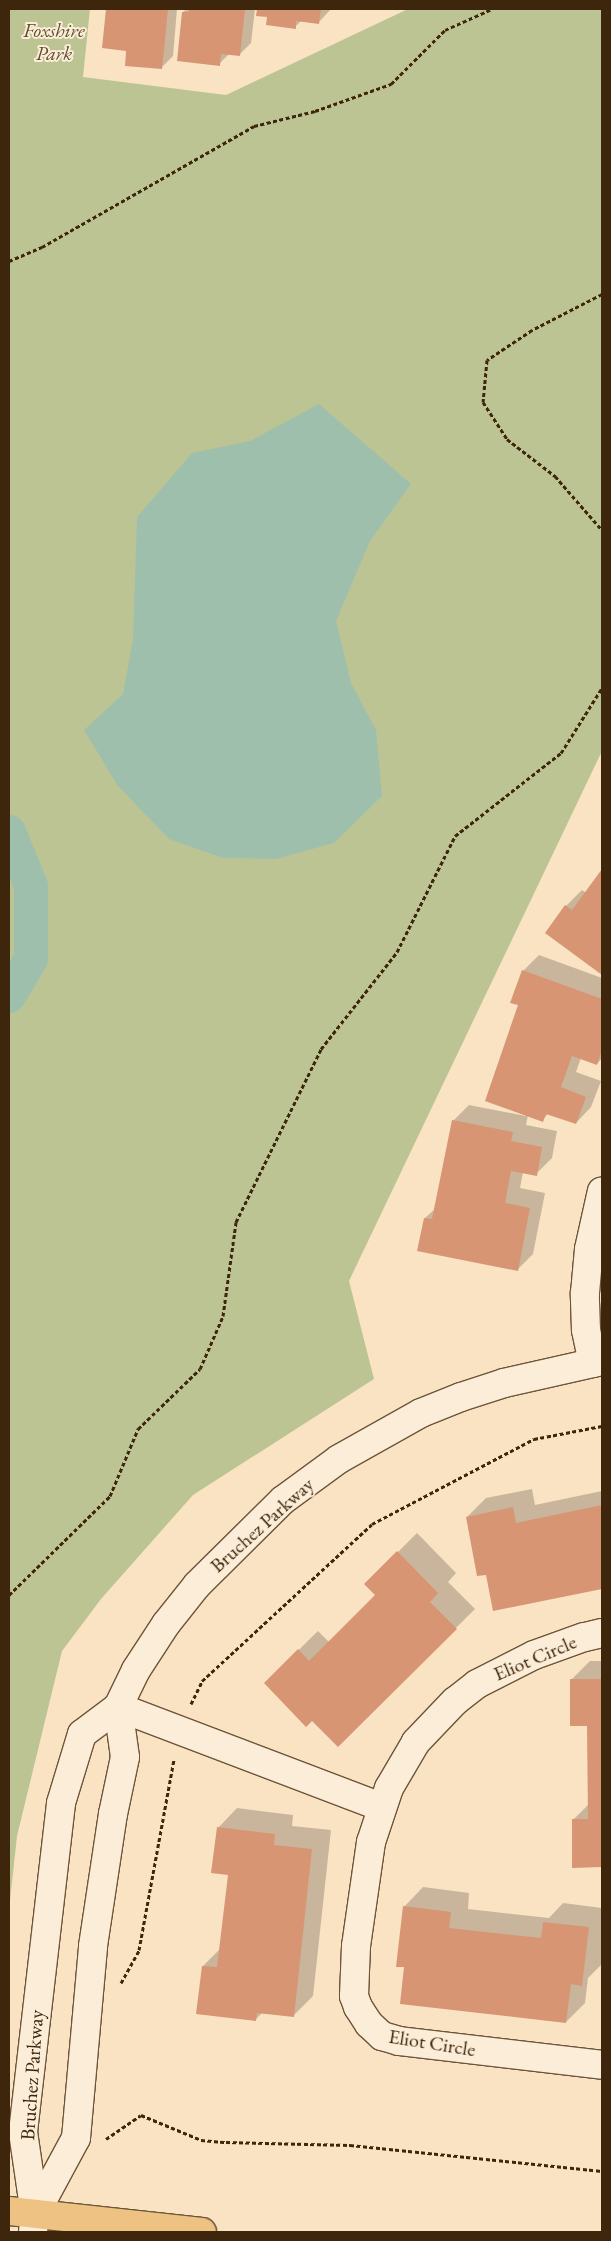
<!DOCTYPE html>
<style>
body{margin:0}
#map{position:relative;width:611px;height:2241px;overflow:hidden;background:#fae3c3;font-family:"EB Garamond",serif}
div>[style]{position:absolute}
.green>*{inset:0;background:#bdc494}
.water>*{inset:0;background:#9fbfad}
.shadow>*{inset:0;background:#0003}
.canal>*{height:34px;margin:-17px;padding:0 17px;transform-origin:17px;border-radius:17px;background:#9fbfad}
.building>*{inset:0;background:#d79574}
.path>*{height:3px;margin-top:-1.5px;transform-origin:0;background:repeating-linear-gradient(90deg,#3d260b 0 4px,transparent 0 6.5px)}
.roads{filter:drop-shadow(1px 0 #6c5539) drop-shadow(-1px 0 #6c5539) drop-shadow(0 1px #6c5539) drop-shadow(0 -1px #6c5539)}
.minor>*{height:28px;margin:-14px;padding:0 14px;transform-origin:14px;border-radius:14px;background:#fcedd8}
.primary>*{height:28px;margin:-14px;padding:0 14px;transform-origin:14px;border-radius:14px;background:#edc282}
span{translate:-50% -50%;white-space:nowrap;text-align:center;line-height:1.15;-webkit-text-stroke:4px #fcedd8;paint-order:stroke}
.park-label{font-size:20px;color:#5d4e2d;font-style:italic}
.street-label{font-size:20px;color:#3d260b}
.frame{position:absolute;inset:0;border:10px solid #3d260b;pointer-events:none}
</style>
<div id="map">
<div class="green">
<i style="clip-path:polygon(9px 9px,90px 9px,83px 77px,226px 95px,408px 9px,602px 9px,602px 751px,349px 1281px,374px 1379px,193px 1495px,101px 1599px,62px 1651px,17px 1836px,9px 1910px)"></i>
</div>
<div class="water">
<i style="clip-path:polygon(319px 404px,411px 484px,370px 541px,336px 621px,351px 683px,376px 730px,382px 796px,334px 843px,276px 859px,223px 858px,169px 839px,118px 786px,84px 730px,123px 694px,133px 639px,137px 517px,192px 453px,250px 441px)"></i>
</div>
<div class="shadow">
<i style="clip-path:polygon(107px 9px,177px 9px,173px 56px,161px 68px,127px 50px,103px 47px)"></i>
<i style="clip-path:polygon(187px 9px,255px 9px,251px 43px,240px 54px,230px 53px,219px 64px,183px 12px)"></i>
<i style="clip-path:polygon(258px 9px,331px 9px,319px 22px,302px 20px,295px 27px,269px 16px,258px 15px)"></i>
<i style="clip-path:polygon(602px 871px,602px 973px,547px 933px,566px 906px,582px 890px,586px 893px)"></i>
<i style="clip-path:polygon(539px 955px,602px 978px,602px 1058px,597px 1064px,581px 1058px,576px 1072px,601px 1081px,591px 1107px,576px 1123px,549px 1113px,542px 1120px,528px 1115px,526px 1125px,557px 1131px,552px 1158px,536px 1174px,523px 1172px,520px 1188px,545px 1193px,533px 1254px,517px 1270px,425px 1218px,436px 1208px,453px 1121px,469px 1105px,526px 1116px,520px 1005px,523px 971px)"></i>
<i style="clip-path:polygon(532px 1489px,535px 1505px,602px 1491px,602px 1587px,494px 1610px,487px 1573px,467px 1517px,486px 1498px)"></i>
<i style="clip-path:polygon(417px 1533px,456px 1573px,448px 1582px,475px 1609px,338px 1745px,312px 1719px,265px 1683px,318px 1631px,329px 1642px,377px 1595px,366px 1584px)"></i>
<i style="clip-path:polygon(590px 1661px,602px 1661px,602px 1866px,574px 1866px,573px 1820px,589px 1804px,588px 1725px,571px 1680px)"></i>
<i style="clip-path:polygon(237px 1808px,293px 1815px,292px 1826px,331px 1830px,313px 1996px,294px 2015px,263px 2012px,256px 2019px,203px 1966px,221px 1948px,229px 1874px,218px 1828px)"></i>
<i style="clip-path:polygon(423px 1887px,469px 1893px,468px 1909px,549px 1918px,563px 1903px,602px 1908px,601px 1965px,588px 1978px,585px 2003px,566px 2022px,406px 1966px,404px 1907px)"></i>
</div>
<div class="canal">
<i style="left:9px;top:832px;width:58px;rotate:67.8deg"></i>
<i style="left:31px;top:886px;width:73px;rotate:90deg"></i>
<i style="left:31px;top:959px;width:43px;rotate:120.7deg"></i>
</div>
<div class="building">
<i style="clip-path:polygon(106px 9px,168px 9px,162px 69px,125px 66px,126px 51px,102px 48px)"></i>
<i style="clip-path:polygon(189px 9px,245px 9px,240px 56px,221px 54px,220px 66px,177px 61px,182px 12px,189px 12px)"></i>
<i style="clip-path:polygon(257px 9px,321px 9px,319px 24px,296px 21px,296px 29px,266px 25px,267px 17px,256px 16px)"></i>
<i style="clip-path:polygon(602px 869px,602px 975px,545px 933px,565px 905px,572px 910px)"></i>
<i style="clip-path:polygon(522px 970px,602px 999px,602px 1050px,597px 1065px,572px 1056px,561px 1087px,586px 1097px,576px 1124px,546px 1114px,543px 1122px,485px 1101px,518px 1005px,510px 1003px)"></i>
<i style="clip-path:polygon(452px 1120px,513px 1132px,511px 1141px,542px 1147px,537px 1176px,511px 1171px,505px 1203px,530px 1208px,518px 1271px,417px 1251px,424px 1218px,432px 1219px)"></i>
<i style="clip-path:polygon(602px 1505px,602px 1589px,493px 1611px,486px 1575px,477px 1576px,466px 1517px,513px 1507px,516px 1523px)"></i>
<i style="clip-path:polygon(397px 1551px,438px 1593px,430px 1602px,457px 1629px,338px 1747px,312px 1721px,306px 1727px,264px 1683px,298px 1649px,309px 1661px,375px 1595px,364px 1584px)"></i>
<i style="clip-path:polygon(570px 1679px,602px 1679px,602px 1867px,572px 1868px,572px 1819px,588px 1819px,587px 1726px,570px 1726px)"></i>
<i style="clip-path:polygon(217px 1827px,275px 1834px,274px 1845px,312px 1849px,294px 2017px,257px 2013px,256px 2021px,196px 2014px,202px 1966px,217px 1967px,228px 1875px,211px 1873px)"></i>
<i style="clip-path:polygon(403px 1906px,451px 1912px,449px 1928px,541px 1938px,543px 1922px,589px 1927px,582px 1986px,571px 1984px,566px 2023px,400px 2004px,404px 1967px,396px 1967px)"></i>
</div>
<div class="path">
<i style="left:9px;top:261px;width:36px;rotate:-23deg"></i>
<i style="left:42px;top:247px;width:244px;rotate:-29.7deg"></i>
<i style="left:254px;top:126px;width:63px;rotate:-13.8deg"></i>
<i style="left:315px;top:111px;width:81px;rotate:-19.6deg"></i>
<i style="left:391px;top:84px;width:76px;rotate:-45deg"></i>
<i style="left:445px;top:30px;width:51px;rotate:-24.1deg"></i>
<i style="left:602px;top:294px;width:79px;rotate:152.8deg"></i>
<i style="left:532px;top:330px;width:54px;rotate:146.3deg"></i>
<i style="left:487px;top:360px;width:42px;rotate:95.4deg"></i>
<i style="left:483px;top:402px;width:44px;rotate:57deg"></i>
<i style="left:507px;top:439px;width:61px;rotate:37.6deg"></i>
<i style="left:555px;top:476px;width:72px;rotate:49deg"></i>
<i style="left:9px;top:1595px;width:141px;rotate:-44.4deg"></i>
<i style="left:110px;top:1496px;width:73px;rotate:-67.3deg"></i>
<i style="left:138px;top:1429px;width:86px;rotate:-44.1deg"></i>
<i style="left:200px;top:1369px;width:58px;rotate:-66.5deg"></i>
<i style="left:223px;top:1316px;width:95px;rotate:-82.1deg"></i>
<i style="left:236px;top:1222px;width:193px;rotate:-63.8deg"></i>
<i style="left:321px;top:1049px;width:123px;rotate:-51.9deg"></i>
<i style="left:397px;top:952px;width:130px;rotate:-63.4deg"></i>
<i style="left:455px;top:836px;width:135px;rotate:-38.1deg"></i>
<i style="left:561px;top:753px;width:77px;rotate:-57.8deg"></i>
<i style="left:191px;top:1704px;width:25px;rotate:-64deg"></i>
<i style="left:202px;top:1681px;width:231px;rotate:-42.7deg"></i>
<i style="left:372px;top:1524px;width:183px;rotate:-27.7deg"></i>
<i style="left:534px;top:1439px;width:69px;rotate:-10.8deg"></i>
<i style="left:121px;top:1983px;width:38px;rotate:-61deg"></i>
<i style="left:139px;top:1950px;width:193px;rotate:-79.6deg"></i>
<i style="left:106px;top:2139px;width:42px;rotate:-34.4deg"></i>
<i style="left:141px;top:2115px;width:65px;rotate:22.6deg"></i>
<i style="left:201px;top:2140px;width:25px;rotate:5deg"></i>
<i style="left:226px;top:2142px;width:124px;rotate:1.4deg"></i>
<i style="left:350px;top:2145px;width:253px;rotate:5.9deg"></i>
</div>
<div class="roads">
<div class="minor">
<i style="left:593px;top:1363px;width:34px;rotate:-102deg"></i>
<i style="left:586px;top:1330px;width:37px;rotate:-92deg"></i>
<i style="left:585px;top:1293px;width:44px;rotate:-84.8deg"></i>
<i style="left:589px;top:1249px;width:59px;rotate:-77.4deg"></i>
<i style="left:602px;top:1633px;width:18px;rotate:167deg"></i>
<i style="left:584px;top:1637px;width:53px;rotate:160.2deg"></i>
<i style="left:534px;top:1655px;width:64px;rotate:153deg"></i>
<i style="left:477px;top:1684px;width:28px;rotate:142deg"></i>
<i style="left:455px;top:1701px;width:57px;rotate:133.6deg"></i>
<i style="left:416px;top:1742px;width:53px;rotate:120.4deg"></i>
<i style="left:389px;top:1788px;width:57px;rotate:108.4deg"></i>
<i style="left:371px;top:1842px;width:105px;rotate:98.2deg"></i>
<i style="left:356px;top:1946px;width:50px;rotate:92.3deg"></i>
<i style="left:354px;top:1996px;width:12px;rotate:70deg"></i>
<i style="left:358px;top:2007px;width:20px;rotate:57deg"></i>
<i style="left:369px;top:2024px;width:18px;rotate:43deg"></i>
<i style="left:382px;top:2036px;width:18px;rotate:16deg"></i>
<i style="left:399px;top:2041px;width:204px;rotate:6.7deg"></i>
<i style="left:118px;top:1707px;width:281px;rotate:20.8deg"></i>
<i style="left:35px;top:2214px;width:86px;rotate:-61.7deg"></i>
<i style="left:76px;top:2138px;width:193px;rotate:-84.9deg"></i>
<i style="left:93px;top:1946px;width:134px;rotate:-81.4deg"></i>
<i style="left:113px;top:1814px;width:58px;rotate:-78.1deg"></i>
<i style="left:125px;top:1757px;width:50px;rotate:-98deg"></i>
<i style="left:33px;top:2232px;width:18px;rotate:-84deg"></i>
<i style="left:35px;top:2214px;width:83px;rotate:-98.3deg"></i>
<i style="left:23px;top:2132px;width:331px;rotate:-83.4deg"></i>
<i style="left:61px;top:1803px;width:72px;rotate:-73.1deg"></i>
<i style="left:82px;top:1734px;width:45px;rotate:-36.9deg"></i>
<i style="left:118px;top:1707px;width:41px;rotate:-64.1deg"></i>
<i style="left:136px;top:1670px;width:55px;rotate:-56.9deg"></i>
<i style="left:166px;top:1624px;width:50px;rotate:-51.5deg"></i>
<i style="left:197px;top:1585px;width:121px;rotate:-44.7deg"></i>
<i style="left:283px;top:1500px;width:69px;rotate:-36.2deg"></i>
<i style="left:339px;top:1459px;width:94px;rotate:-29.3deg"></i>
<i style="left:421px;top:1413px;width:43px;rotate:-21.8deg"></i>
<i style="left:461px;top:1397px;width:45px;rotate:-18deg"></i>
<i style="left:504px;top:1383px;width:100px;rotate:-12.7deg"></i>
</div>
<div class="primary">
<i style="left:9px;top:2211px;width:194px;rotate:6.2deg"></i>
</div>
</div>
<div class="park-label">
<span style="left:54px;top:42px">Foxshire<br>Park</span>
</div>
<div class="street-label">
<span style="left:262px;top:1525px;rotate:-42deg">Bruchez Parkway</span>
<span style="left:535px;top:1658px;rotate:-23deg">Eliot Circle</span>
<span style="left:432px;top:2043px;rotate:9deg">Eliot Circle</span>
<span style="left:32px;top:2075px;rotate:-86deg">Bruchez Parkway</span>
</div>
<div class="frame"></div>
</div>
